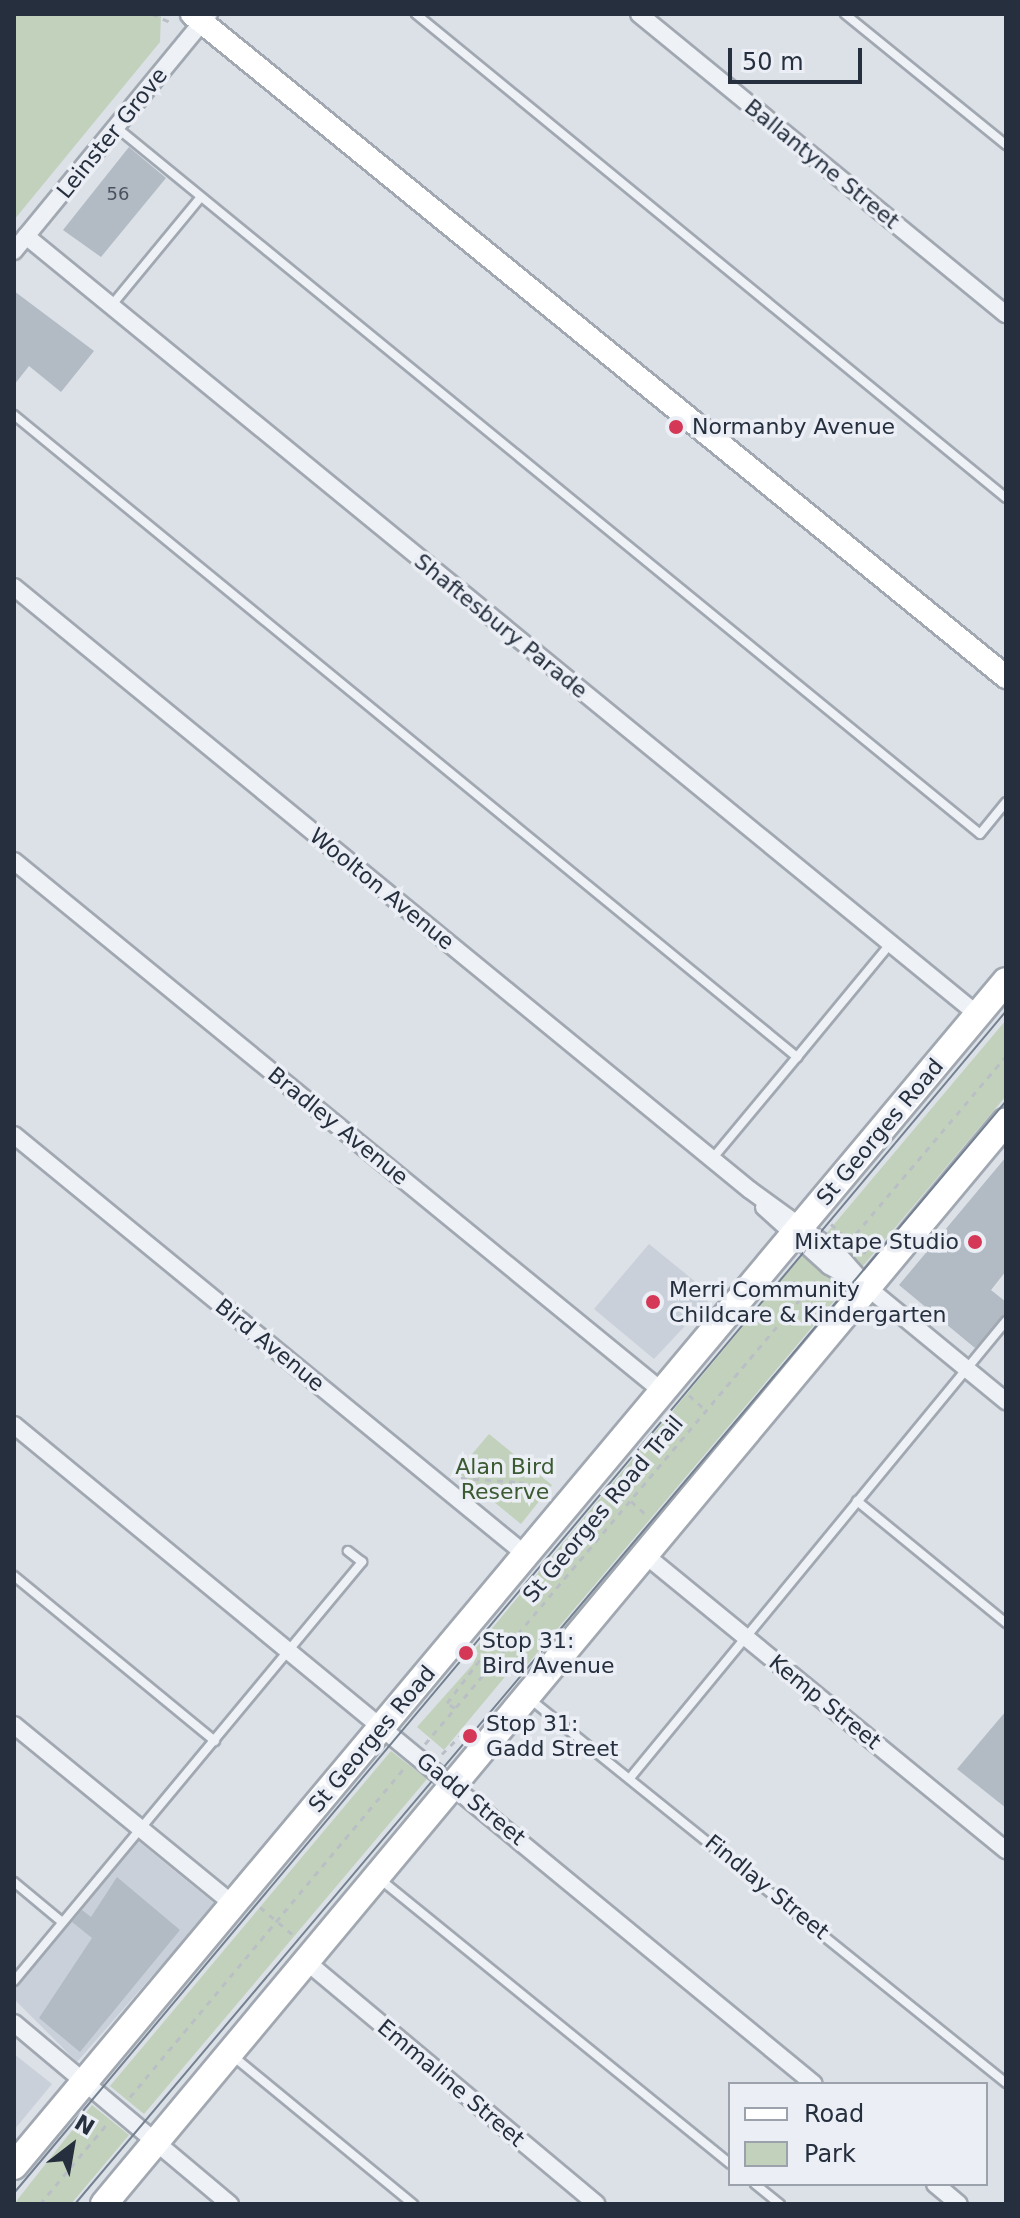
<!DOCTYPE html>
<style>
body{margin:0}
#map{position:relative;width:1020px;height:2218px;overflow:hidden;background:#dce1e7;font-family:"DejaVu Sans",sans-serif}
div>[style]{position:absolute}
.built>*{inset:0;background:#c9d0d9}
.green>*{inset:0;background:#c2d1bc}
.building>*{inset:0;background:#b2bac4}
.path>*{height:3px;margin-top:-1.5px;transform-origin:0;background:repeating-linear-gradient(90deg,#babfc5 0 6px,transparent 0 12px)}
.roads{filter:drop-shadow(2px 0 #a1a8b1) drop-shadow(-2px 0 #a1a8b1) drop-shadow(0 2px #a1a8b1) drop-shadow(0 -2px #a1a8b1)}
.service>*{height:8px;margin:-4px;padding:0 4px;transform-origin:4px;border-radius:4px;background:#eef1f5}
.minor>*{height:16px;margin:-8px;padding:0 8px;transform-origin:8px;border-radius:8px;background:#eef1f5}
.secondary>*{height:22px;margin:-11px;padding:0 11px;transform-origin:11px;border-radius:11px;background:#fff}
.trunk>*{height:26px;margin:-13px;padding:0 13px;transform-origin:13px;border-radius:13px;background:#fff}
.tram>*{height:2px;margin:-1px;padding:0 1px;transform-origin:1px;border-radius:1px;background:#748191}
.dots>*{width:22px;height:22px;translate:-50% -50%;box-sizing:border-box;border:4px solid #ebeff5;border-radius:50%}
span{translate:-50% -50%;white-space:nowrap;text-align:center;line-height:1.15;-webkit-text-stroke:7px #ebeff5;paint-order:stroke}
.number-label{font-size:18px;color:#485260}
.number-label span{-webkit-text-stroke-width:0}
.street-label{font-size:22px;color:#252f3e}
.poi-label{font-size:22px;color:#252f3e}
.left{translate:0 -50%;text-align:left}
.right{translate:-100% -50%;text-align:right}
.park-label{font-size:22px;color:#3b5a31}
.frame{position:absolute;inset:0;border:16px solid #252f3e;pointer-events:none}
.legend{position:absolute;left:728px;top:2082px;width:260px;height:104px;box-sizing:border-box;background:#ebeff5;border:2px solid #9ca2ac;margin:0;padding:10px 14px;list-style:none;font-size:24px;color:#252f3e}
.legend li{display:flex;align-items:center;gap:16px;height:40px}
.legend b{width:40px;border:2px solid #9ca2ac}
.north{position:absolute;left:32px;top:2106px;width:80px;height:80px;-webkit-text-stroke:6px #ebeff5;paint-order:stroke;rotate:31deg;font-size:22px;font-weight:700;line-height:32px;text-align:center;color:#252f3e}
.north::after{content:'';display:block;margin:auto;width:28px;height:36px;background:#252f3e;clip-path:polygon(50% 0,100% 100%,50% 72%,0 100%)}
.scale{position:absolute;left:728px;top:48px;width:134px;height:36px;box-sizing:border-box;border:4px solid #252f3e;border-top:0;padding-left:10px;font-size:24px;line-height:28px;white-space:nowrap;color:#252f3e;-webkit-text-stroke:6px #ebeff5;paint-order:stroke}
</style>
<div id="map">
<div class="built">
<i style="clip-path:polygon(649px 1244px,713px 1296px,654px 1359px,594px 1309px)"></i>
<i style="clip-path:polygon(132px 1836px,215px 1904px,77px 2062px,14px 1999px,14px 1976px)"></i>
<i style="clip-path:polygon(14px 2054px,52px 2084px,14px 2130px)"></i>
</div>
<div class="green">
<i style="clip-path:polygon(14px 14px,161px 14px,160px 42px,14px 220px)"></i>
<i style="clip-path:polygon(1006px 1020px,1006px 1096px,862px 1267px,825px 1235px)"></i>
<i style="clip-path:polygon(804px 1253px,846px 1287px,521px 1672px,514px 1666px,444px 1750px,417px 1727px,473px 1664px,478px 1653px,474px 1650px)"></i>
<i style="clip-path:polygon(489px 1434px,552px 1485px,521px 1524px,457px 1472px)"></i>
<i style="clip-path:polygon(391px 1751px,427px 1779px,144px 2114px,110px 2086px)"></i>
<i style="clip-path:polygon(92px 2105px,129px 2135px,71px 2204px,14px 2204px)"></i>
</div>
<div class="building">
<i style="clip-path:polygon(129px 147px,166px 178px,101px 257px,63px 230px)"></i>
<i style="clip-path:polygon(14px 291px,94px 351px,61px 392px,29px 366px,14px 385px)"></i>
<i style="clip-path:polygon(1006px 1157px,1006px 1271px,991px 1290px,1006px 1302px,1006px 1314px,975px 1348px,899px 1285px)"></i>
<i style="clip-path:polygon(1006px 1711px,1006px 1808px,957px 1769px)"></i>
<i style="clip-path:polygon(117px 1877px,180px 1930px,80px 2052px,39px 2018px,92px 1938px,72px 1922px,82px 1910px,91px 1917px)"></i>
</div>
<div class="path">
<i style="left:152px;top:14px;width:22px;rotate:24deg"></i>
<i style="left:831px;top:1224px;width:20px;rotate:41deg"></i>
<i style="left:852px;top:1242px;width:21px;rotate:39deg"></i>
<i style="left:848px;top:1243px;width:245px;rotate:-49.8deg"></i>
<i style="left:689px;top:1395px;width:24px;rotate:42deg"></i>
<i style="left:461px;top:1478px;width:58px;rotate:3.9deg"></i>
<i style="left:519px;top:1482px;width:33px;rotate:20deg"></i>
<i style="left:631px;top:1501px;width:24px;rotate:42deg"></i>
<i style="left:556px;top:1552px;width:24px;rotate:42deg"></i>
<i style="left:455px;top:1708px;width:9px;rotate:-148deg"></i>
<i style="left:447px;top:1703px;width:63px;rotate:-52.8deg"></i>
<i style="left:425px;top:1744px;width:608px;rotate:-49.87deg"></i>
<i style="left:442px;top:1754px;width:27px;rotate:-45deg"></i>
<i style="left:260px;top:1907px;width:48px;rotate:40deg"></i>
<i style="left:130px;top:2097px;width:428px;rotate:-50.2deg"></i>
<i style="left:40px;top:2204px;width:104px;rotate:-50.1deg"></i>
</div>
<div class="roads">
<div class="service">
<i style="left:416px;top:14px;width:763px;rotate:39.36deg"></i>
<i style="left:845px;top:14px;width:208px;rotate:39.1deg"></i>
<i style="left:116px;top:127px;width:1116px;rotate:39.29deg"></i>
<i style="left:980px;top:834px;width:41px;rotate:-50.9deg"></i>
<i style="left:111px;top:306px;width:141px;rotate:-50.5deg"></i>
<i style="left:14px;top:415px;width:1013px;rotate:39.35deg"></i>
<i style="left:797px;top:1057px;width:133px;rotate:129.8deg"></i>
<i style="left:797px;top:1057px;width:146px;rotate:-50.5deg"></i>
<i style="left:857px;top:1501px;width:193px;rotate:39.3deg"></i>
<i style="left:14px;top:1576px;width:260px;rotate:39.4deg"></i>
<i style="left:530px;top:1699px;width:612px;rotate:38.89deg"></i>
<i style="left:630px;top:1778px;width:592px;rotate:-50.55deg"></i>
<i style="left:381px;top:1880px;width:450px;rotate:39.1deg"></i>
<i style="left:14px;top:1882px;width:62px;rotate:39.8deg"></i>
<i style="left:14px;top:1981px;width:545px;rotate:-50.29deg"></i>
<i style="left:362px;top:1562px;width:18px;rotate:-142deg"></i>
<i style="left:234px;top:2057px;width:232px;rotate:39.4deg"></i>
<i style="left:755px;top:2184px;width:32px;rotate:39deg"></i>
</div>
<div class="minor">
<i style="left:639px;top:14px;width:474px;rotate:39.3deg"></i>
<i style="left:26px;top:236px;width:1230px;rotate:39.29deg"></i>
<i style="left:14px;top:251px;width:307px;rotate:-50.6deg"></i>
<i style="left:14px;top:587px;width:951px;rotate:39.33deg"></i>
<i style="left:750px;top:1190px;width:109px;rotate:36deg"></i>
<i style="left:838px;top:1254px;width:44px;rotate:48.7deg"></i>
<i style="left:14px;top:861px;width:839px;rotate:39.29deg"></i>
<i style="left:14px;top:1135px;width:662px;rotate:39.36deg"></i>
<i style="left:764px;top:1207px;width:88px;rotate:42.2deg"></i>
<i style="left:829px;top:1266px;width:43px;rotate:28.9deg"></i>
<i style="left:867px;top:1287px;width:180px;rotate:39.4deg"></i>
<i style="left:14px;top:1425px;width:1036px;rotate:39.48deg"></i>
<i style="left:644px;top:1554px;width:468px;rotate:39.3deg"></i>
<i style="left:14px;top:1725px;width:283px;rotate:39.3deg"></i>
<i style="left:307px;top:1962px;width:377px;rotate:39.9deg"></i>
<i style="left:14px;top:2023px;width:282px;rotate:40deg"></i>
<i style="left:935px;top:2184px;width:31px;rotate:40deg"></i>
</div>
<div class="secondary">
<i style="left:192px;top:14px;width:1050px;rotate:39.16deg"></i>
</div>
<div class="trunk">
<i style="left:14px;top:2166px;width:1545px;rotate:-50.07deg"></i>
<i style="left:104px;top:2204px;width:1409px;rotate:-50.21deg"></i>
</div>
</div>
<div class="tram">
<i style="left:14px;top:2193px;width:1543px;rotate:-49.99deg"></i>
<i style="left:75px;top:2204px;width:1443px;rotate:-49.83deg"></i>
</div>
<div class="dots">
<i style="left:676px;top:427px;background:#d53756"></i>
<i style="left:975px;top:1242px;background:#d53756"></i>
<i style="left:653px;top:1302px;background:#d53756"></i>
<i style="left:466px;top:1653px;background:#d53756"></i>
<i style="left:470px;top:1736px;background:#d53756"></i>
</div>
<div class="number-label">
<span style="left:118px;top:194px">56</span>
</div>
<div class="street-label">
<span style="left:112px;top:133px;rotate:-51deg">Leinster Grove</span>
<span style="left:822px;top:164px;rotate:39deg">Ballantyne Street</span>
<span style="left:501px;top:626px;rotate:39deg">Shaftesbury Parade</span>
<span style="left:382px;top:889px;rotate:39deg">Woolton Avenue</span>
<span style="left:338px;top:1126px;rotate:39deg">Bradley Avenue</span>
<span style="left:880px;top:1132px;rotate:-50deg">St Georges Road</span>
<span style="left:270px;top:1345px;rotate:39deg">Bird Avenue</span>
<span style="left:603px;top:1509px;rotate:-50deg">St Georges Road Trail</span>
<span style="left:825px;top:1702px;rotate:39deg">Kemp Street</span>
<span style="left:372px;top:1739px;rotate:-50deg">St Georges Road</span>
<span style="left:471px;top:1799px;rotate:39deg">Gadd Street</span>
<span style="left:767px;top:1887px;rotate:39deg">Findlay Street</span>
<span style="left:451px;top:2083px;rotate:40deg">Emmaline Street</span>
</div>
<div class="poi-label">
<span class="left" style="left:692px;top:427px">Normanby Avenue</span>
<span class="right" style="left:959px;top:1242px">Mixtape Studio</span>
<span class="left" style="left:669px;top:1302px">Merri Community<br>Childcare &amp; Kindergarten</span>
<span class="left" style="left:482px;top:1653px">Stop 31:<br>Bird Avenue</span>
<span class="left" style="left:486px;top:1736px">Stop 31:<br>Gadd Street</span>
</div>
<div class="park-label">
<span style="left:505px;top:1479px">Alan Bird<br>Reserve</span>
</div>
<div class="frame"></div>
<ul class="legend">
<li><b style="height:10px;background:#fff"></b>Road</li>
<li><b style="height:22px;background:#c2d1bc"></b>Park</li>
</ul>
<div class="north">N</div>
<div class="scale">50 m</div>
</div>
